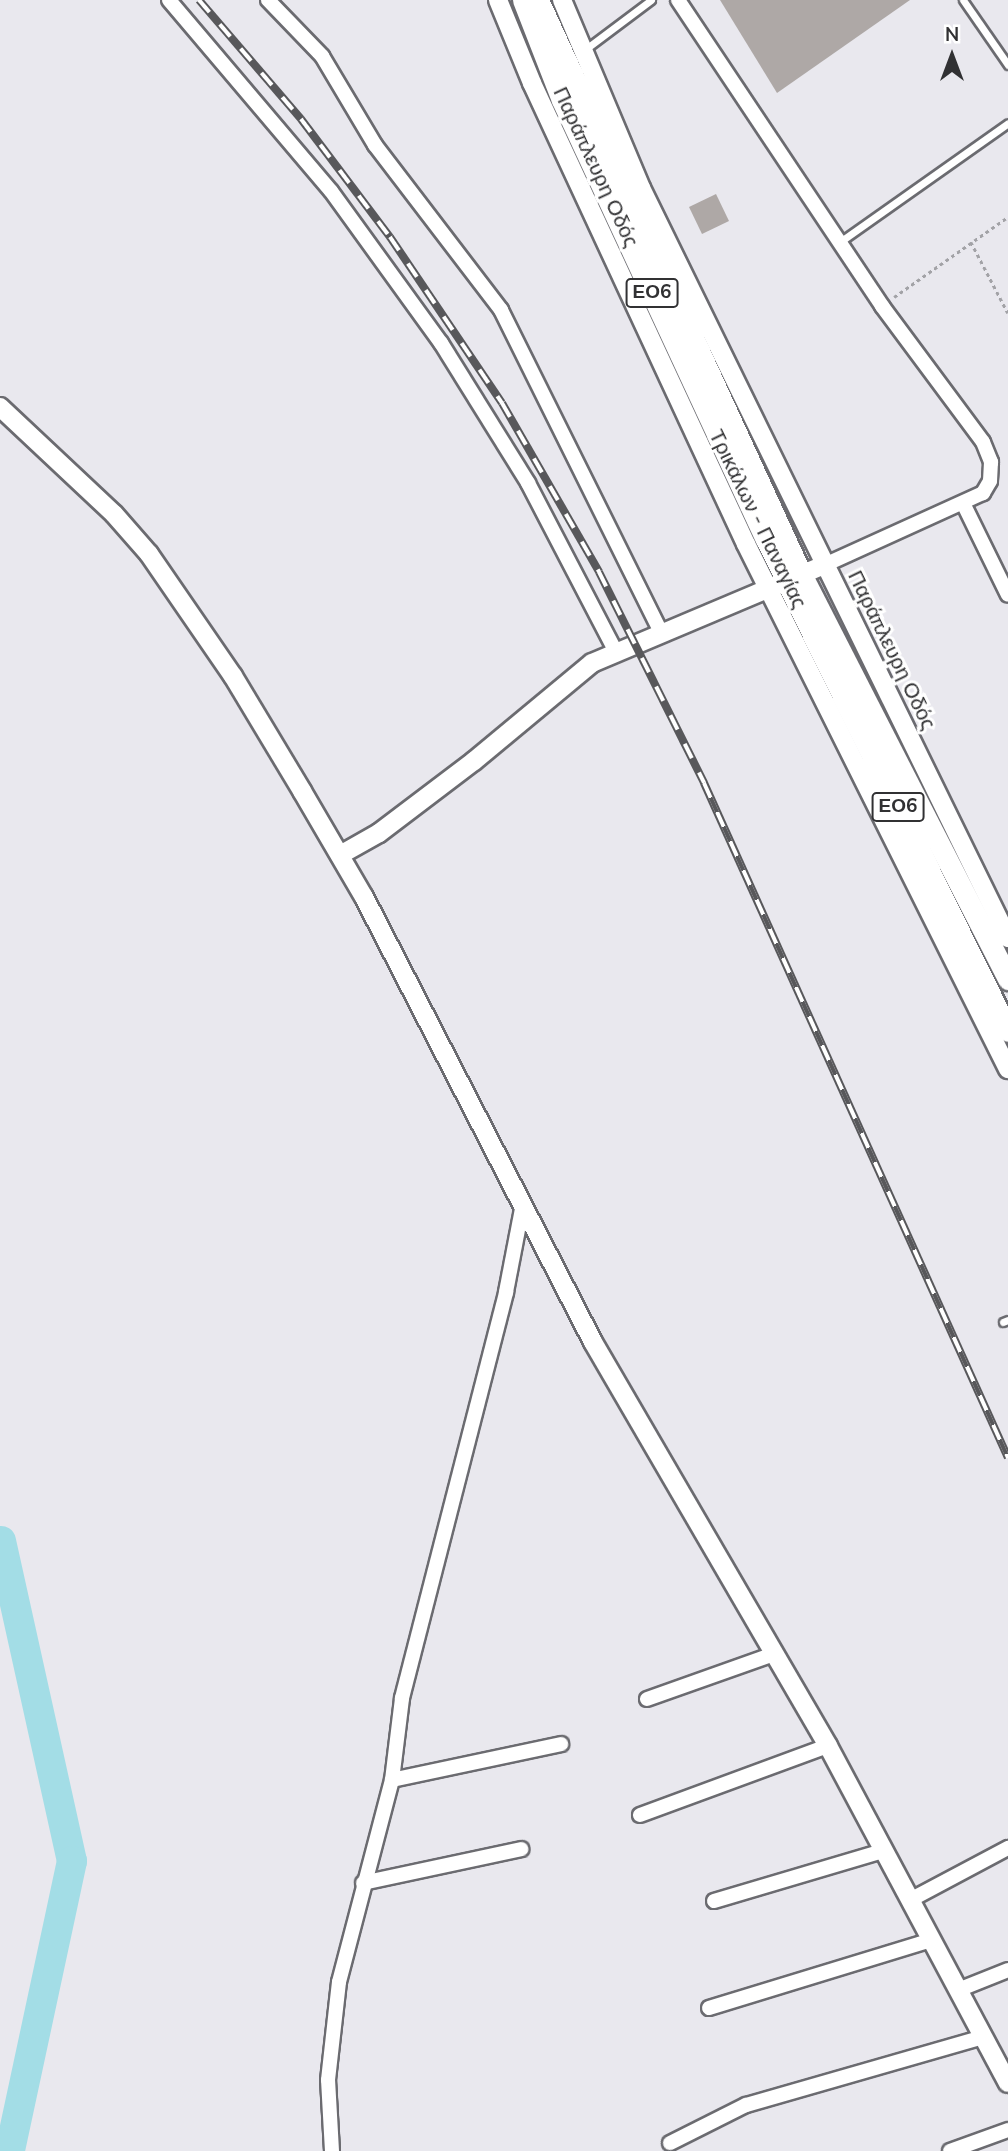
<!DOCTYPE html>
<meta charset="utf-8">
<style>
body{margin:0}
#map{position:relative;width:1008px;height:2151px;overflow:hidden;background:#e9e8ee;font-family:"Nunito Sans",sans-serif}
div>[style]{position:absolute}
.stream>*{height:5px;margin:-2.5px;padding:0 2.5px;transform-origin:2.5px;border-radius:2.5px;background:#a3dde6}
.river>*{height:30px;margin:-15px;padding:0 15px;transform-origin:15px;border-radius:15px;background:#a3dde6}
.building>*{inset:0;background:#aea8a6}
.path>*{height:2.5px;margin-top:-1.25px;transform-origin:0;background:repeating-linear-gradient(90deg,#a2a2a6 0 3.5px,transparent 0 7px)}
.roads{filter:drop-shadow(2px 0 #6b6b70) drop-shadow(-2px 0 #6b6b70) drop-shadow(0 2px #6b6b70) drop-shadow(0 -2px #6b6b70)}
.service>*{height:7px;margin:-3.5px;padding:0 3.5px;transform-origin:3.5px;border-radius:3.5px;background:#fff}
.minor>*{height:14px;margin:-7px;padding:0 7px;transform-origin:7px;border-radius:7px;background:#fff}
.tertiary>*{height:18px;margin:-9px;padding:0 9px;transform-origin:9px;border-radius:9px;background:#fff}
.primary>*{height:21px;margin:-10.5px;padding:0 10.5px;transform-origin:10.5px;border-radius:10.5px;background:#fff}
.rail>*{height:8px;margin-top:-4px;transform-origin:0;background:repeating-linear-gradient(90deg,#fff 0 16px,#58585b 0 32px);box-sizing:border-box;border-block:2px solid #58585b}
span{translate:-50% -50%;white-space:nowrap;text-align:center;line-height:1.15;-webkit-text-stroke:6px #fff;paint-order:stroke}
.shield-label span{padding:2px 5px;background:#fff;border:2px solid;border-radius:5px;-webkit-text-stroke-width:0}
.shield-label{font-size:19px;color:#313133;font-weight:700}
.street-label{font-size:21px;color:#313133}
.north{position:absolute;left:917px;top:21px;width:70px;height:70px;-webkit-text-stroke:5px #fff;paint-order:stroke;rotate:0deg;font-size:19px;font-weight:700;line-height:28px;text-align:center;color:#313133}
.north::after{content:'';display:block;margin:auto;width:24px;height:32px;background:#313133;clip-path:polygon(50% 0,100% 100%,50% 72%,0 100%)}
</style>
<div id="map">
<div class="stream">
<i style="left:0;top:1539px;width:2px;rotate:63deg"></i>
</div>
<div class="river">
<i style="left:1px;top:1541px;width:328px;rotate:77.5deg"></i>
<i style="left:72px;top:1861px;width:297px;rotate:102.1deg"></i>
</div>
<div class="building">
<i style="clip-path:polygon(720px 0,910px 0,777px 93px)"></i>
<i style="clip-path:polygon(716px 194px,729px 221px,702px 234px,689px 207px)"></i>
</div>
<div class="path">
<i style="left:971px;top:242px;width:80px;rotate:62.5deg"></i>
<i style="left:894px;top:297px;width:139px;rotate:-35.1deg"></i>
</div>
<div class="roads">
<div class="service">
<i style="left:963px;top:0;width:79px;rotate:55.3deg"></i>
<i style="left:583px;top:51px;width:85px;rotate:-36.9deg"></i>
<i style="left:841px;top:241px;width:204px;rotate:-35.2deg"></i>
<i style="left:1003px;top:1322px;width:5px;rotate:-22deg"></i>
</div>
<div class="minor">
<i style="left:169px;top:0;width:250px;rotate:49.7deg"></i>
<i style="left:331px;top:191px;width:188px;rotate:54.1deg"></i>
<i style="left:441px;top:343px;width:165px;rotate:58.1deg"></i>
<i style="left:528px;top:483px;width:188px;rotate:62.5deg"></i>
<i style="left:268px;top:0;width:78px;rotate:46deg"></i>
<i style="left:322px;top:56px;width:104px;rotate:59.2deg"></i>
<i style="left:375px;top:145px;width:208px;rotate:52.6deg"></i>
<i style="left:501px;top:310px;width:360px;rotate:63.6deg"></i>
<i style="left:678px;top:0;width:368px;rotate:56.3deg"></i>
<i style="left:882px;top:306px;width:169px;rotate:53.4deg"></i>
<i style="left:983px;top:442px;width:22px;rotate:68deg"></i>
<i style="left:991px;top:462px;width:19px;rotate:93deg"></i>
<i style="left:990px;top:481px;width:14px;rotate:120deg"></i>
<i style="left:983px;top:493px;width:175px;rotate:155.6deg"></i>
<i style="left:963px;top:503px;width:102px;rotate:63.9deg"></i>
<i style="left:647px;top:1699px;width:135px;rotate:-19.5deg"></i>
<i style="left:392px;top:1780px;width:173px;rotate:-12deg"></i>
<i style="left:640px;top:1815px;width:200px;rotate:-20.2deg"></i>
<i style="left:363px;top:1883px;width:162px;rotate:-12.1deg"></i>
<i style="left:910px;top:1900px;width:111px;rotate:-28deg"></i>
<i style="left:714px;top:1901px;width:176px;rotate:-16.5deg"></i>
<i style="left:958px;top:1990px;width:54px;rotate:-21.8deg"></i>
<i style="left:709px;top:2008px;width:233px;rotate:-17deg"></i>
<i style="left:670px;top:2143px;width:85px;rotate:-26.6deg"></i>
<i style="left:746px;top:2105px;width:247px;rotate:-16deg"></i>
<i style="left:332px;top:2151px;width:71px;rotate:-93.2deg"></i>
<i style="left:328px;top:2080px;width:99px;rotate:-83.6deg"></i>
<i style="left:339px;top:1982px;width:209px;rotate:-75.3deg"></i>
<i style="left:392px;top:1780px;width:83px;rotate:-83deg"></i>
<i style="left:402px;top:1698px;width:419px;rotate:-75.6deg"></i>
<i style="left:506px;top:1292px;width:85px;rotate:-79.1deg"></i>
<i style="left:950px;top:2151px;width:62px;rotate:-19.9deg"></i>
</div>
<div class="tertiary">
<i style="left:498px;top:0;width:90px;rotate:67.7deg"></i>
<i style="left:532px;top:83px;width:508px;rotate:65.1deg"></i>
<i style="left:746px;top:544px;width:587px;rotate:63.48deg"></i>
<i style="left:562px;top:0;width:204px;rotate:67.2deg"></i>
<i style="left:641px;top:188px;width:835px;rotate:63.93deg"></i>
<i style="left:0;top:407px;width:156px;rotate:43.2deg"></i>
<i style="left:114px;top:514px;width:53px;rotate:48.8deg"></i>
<i style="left:149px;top:554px;width:148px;rotate:55.5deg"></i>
<i style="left:233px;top:676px;width:134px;rotate:59deg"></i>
<i style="left:302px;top:791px;width:123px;rotate:59.7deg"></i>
<i style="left:364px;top:897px;width:500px;rotate:62.77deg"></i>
<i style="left:593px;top:1342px;width:467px;rotate:59.8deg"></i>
<i style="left:828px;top:1746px;width:382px;rotate:61.9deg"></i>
<i style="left:340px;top:855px;width:45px;rotate:-29.4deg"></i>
<i style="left:379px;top:833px;width:119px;rotate:-37.2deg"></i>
<i style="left:474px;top:761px;width:153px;rotate:-39.7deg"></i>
<i style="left:592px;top:663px;width:252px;rotate:-22.9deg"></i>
</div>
<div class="primary">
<i style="left:523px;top:0;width:107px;rotate:68.7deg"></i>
<i style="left:562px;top:100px;width:484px;rotate:65.1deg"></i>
<i style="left:766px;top:539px;width:548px;rotate:63.81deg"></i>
<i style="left:538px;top:0;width:634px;rotate:65.38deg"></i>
<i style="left:802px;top:576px;width:453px;rotate:62.9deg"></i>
</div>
</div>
<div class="rail">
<i style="left:199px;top:0;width:157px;rotate:49.4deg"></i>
<i style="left:301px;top:119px;width:148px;rotate:53deg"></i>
<i style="left:390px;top:237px;width:200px;rotate:56deg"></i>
<i style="left:502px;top:403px;width:195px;rotate:60.1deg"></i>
<i style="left:599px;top:572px;width:236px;rotate:63.5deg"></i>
<i style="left:704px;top:783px;width:740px;rotate:65.75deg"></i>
</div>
<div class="shield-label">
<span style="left:652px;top:293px">ΕΟ6</span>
<span style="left:898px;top:807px">ΕΟ6</span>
</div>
<div class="street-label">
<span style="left:596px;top:167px;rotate:65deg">Παράπλευρη Οδός</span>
<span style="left:758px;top:519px;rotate:64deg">Τρικάλων - Παναγίας</span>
<span style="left:892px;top:650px;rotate:64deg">Παράπλευρη Οδός</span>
</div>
<div class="north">N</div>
</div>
